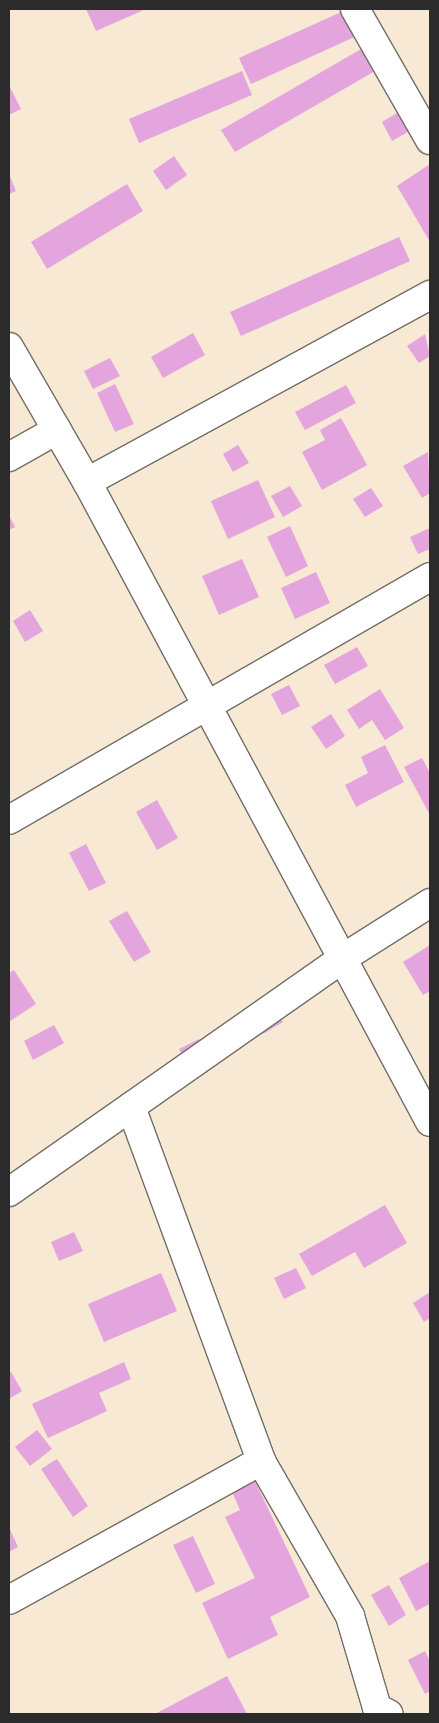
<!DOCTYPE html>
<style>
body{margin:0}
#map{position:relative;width:439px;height:1723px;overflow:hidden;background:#f7e9d4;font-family:Itim,sans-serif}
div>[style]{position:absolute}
.building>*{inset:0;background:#e4a5de}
.roads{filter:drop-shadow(1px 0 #726e66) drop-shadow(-1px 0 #726e66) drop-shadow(0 1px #726e66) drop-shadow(0 -1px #726e66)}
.street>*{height:28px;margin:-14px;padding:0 14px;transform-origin:14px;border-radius:14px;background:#fff}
span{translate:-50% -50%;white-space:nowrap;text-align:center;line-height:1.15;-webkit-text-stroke:4px #fdfcf7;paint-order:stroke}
.frame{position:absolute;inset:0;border:10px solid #2b2b2b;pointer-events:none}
</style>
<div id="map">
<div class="building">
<i style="clip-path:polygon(86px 9px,146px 9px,96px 31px)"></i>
<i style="clip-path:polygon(348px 9px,361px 34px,251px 84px,239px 58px)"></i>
<i style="clip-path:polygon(368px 45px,382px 67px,235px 152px,221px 130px)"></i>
<i style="clip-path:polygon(242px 71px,252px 95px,139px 143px,129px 119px)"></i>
<i style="clip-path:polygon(9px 85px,21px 109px,9px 115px)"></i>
<i style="clip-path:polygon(402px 110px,413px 129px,392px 141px,382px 122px)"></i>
<i style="clip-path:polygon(174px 156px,187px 175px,166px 190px,153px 171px)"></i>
<i style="clip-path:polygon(430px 164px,430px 242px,397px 186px)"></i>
<i style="clip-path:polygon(9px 174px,16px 191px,9px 194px)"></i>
<i style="clip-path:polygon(127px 184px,143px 211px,47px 269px,31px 242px)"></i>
<i style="clip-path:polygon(399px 237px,410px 261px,241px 336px,230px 312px)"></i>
<i style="clip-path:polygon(193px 333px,205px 355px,163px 378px,151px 357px)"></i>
<i style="clip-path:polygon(425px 334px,430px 356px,419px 363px,407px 346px)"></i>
<i style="clip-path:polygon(110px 358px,120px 376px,93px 389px,84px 371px)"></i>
<i style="clip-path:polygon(115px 384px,134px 424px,115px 432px,97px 393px)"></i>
<i style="clip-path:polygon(346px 385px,356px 403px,305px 430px,295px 412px)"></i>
<i style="clip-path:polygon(341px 418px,367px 465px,322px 490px,302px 452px,325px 440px,320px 430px)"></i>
<i style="clip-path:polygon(238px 445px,249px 463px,233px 472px,223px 454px)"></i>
<i style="clip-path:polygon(428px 452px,430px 493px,422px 498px,403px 466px)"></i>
<i style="clip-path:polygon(258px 480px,275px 517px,228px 539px,211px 501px)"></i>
<i style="clip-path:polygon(290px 486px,302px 506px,283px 517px,271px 496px)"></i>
<i style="clip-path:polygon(371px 488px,383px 506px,365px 517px,353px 499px)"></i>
<i style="clip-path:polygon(9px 515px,15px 527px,9px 530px)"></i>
<i style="clip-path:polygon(290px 526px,308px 566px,286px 577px,267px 537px)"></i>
<i style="clip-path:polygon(430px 528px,430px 549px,418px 554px,410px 537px)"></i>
<i style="clip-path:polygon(242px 559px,259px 597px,219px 615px,202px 576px)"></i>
<i style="clip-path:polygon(316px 572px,330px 603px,295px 619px,281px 588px)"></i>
<i style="clip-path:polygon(30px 610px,43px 631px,25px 642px,13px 621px)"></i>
<i style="clip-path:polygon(357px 647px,368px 666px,335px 684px,324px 665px)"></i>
<i style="clip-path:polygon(289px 685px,300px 706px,282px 715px,271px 694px)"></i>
<i style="clip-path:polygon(380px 689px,404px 728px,385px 740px,372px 720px,359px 729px,347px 710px)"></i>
<i style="clip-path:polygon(331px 714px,345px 736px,326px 749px,311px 727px)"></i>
<i style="clip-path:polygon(385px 745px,404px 782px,356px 807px,345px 785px,368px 773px,361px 757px)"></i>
<i style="clip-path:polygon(422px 758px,430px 773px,430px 815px,404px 767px)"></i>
<i style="clip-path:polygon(157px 800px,178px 838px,157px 850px,136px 812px)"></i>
<i style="clip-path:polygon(86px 844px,106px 883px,89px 891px,69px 853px)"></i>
<i style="clip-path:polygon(127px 911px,151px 952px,134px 962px,109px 921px)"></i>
<i style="clip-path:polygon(430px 945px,430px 991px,423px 995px,403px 962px)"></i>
<i style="clip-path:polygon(14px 970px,36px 1004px,9px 1022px,9px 973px)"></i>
<i style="clip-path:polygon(272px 1004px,283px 1022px,263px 1034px,253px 1016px)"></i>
<i style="clip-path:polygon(54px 1025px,64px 1043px,33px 1060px,24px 1041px)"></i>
<i style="clip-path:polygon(199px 1039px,209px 1055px,189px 1067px,179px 1049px)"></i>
<i style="clip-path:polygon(385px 1205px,407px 1243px,364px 1268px,355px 1252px,312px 1276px,299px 1254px)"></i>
<i style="clip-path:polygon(74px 1232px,83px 1251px,59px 1261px,51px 1242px)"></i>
<i style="clip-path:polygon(296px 1268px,306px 1288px,284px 1299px,274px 1278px)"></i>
<i style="clip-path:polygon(161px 1273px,177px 1311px,104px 1342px,88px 1304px)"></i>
<i style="clip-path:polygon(430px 1292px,430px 1318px,424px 1322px,413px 1303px)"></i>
<i style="clip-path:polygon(124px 1362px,131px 1379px,99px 1393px,107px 1411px,48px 1438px,32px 1404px)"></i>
<i style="clip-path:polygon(11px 1372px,22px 1391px,9px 1399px,9px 1373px)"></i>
<i style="clip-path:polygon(37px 1430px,52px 1449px,30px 1466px,15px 1447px)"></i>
<i style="clip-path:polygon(57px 1459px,88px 1506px,73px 1517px,41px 1469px)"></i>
<i style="clip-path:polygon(255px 1481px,310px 1597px,270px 1617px,278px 1635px,228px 1659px,202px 1603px,255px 1578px,225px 1517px,240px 1510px,232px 1492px)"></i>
<i style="clip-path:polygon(9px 1527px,18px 1547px,9px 1552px)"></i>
<i style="clip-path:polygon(193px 1536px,215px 1584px,196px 1593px,173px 1545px)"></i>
<i style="clip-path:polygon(430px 1561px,430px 1604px,416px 1611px,399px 1578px)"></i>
<i style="clip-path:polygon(389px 1585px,406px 1615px,389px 1626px,371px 1595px)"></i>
<i style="clip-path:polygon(425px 1651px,430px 1661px,430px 1691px,425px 1694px,408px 1660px)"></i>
<i style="clip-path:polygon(227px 1676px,247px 1714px,155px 1714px)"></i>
</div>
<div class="roads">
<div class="street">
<i style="left:355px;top:9px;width:151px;rotate:60.2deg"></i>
<i style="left:9px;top:347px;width:156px;rotate:60deg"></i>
<i style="left:87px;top:482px;width:726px;rotate:61.81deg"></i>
<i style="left:9px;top:457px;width:55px;rotate:-29.4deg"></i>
<i style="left:87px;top:482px;width:391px;rotate:-28.6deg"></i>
<i style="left:9px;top:820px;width:486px;rotate:-30deg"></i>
<i style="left:131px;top:1107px;width:377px;rotate:69.8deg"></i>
<i style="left:9px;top:1192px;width:408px;rotate:-35deg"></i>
<i style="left:343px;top:958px;width:103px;rotate:-32.3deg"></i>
<i style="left:9px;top:1600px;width:288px;rotate:-28.9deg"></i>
<i style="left:261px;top:1461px;width:179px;rotate:60.1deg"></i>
<i style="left:350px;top:1616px;width:96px;rotate:73.6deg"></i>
<i style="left:377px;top:1708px;width:13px;rotate:27deg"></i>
</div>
</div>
<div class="frame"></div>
</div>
